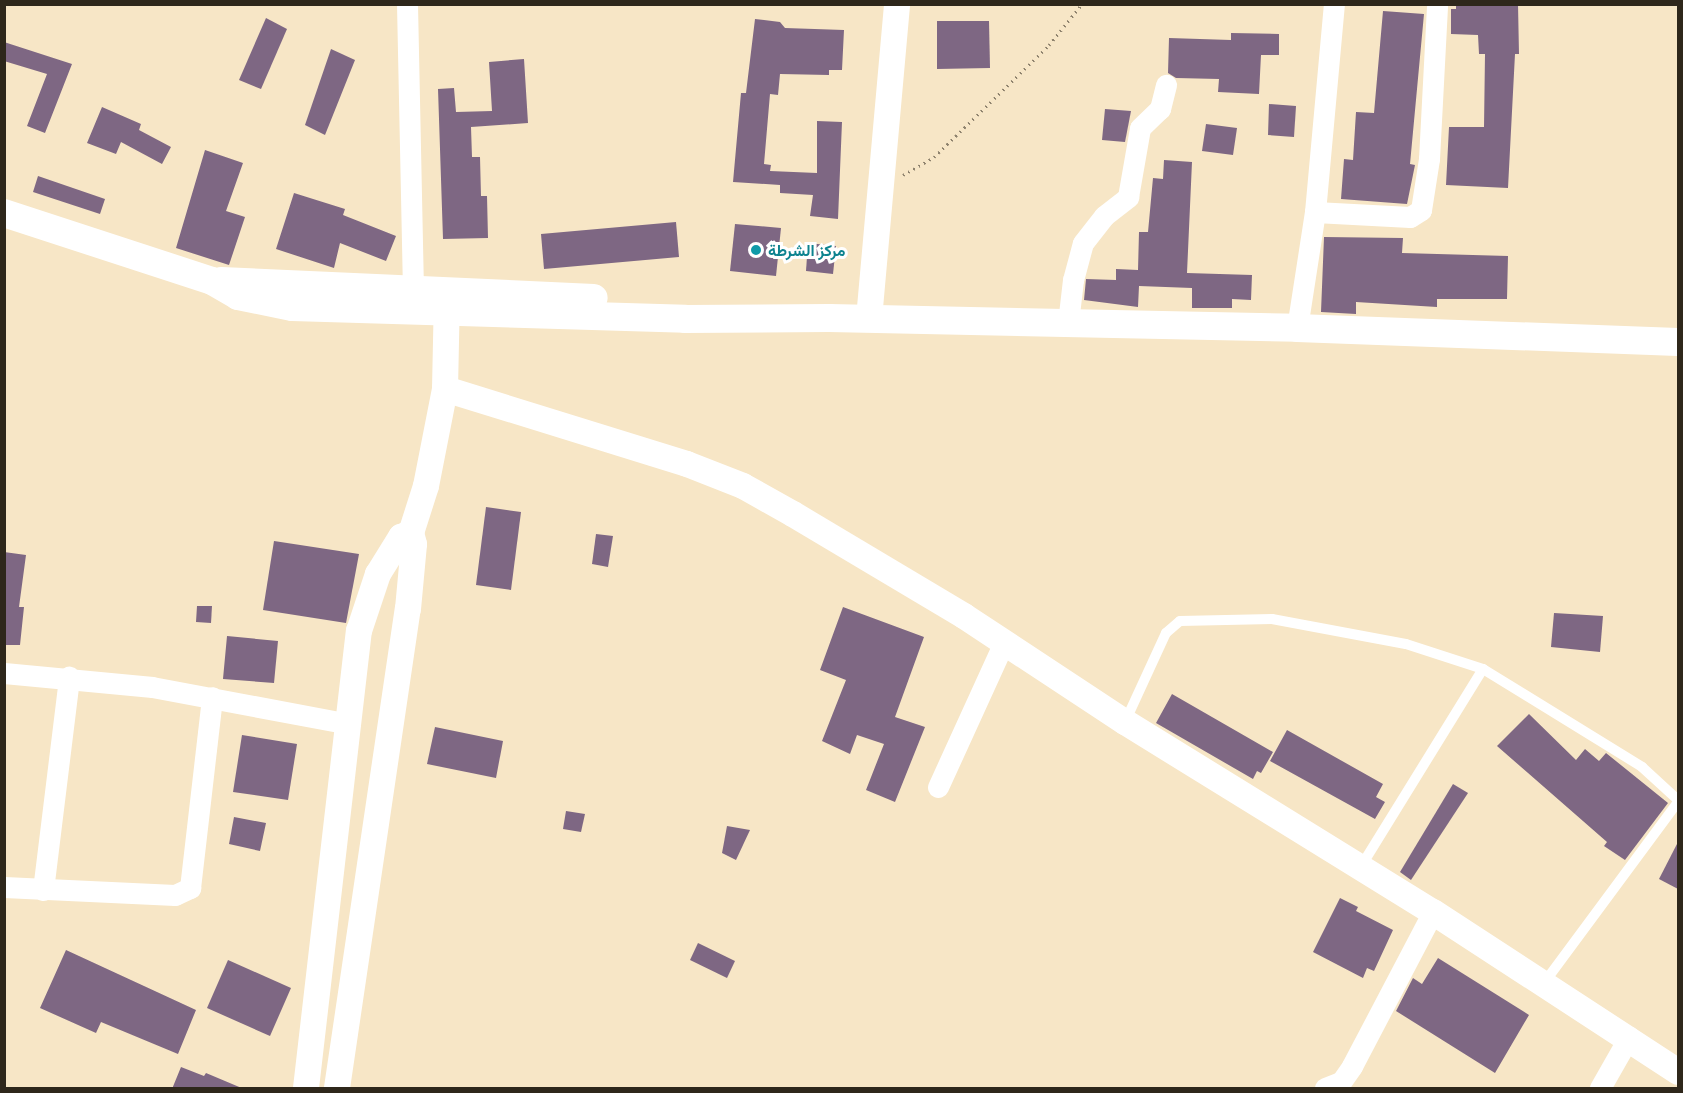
<!DOCTYPE html>
<meta charset="utf-8">
<style>
body{margin:0}
#map{position:relative;width:1683px;height:1093px;overflow:hidden;background:#f7e6c6;font-family:"Archivo Narrow",Vazirmatn,sans-serif}
div>[style]{position:absolute}
.building>*{inset:0;background:#7e6783}
.path>*{height:3px;margin-top:-1.5px;transform-origin:0;background:repeating-linear-gradient(90deg,#8e826d 0 1.5px,transparent 0 6px)}
.service>*{height:10px;margin:-5px;padding:0 5px;transform-origin:5px;border-radius:5px;background:#fff}
.minor>*{height:21px;margin:-10.5px;padding:0 10.5px;transform-origin:10.5px;border-radius:10.5px;background:#fff}
.tertiary>*{height:26px;margin:-13px;padding:0 13px;transform-origin:13px;border-radius:13px;background:#fff}
.secondary>*{height:28px;margin:-14px;padding:0 14px;transform-origin:14px;border-radius:14px;background:#fff}
.dots>*{width:16px;height:16px;translate:-50% -50%;box-sizing:border-box;border:3px solid #fff;border-radius:50%}
span{translate:-50% -50%;white-space:nowrap;text-align:center;line-height:1.15;-webkit-text-stroke:6px #fff;paint-order:stroke}
.culture-label{font-size:16px;color:#0d838f;font-weight:700}
.left{translate:0 -50%;text-align:left}
.frame{position:absolute;inset:0;border:6px solid #2e271b;pointer-events:none}
</style>
<div id="map">
<div class="building">
<i style="clip-path:polygon(1456px 4px,1518px 4px,1519px 54px,1515px 54px,1508px 188px,1446px 185px,1449px 127px,1484px 127px,1485px 54px,1479px 54px,1478px 35px,1451px 34px,1451px 9px,1456px 9px)"></i>
<i style="clip-path:polygon(1383px 11px,1424px 14px,1410px 164px,1415px 165px,1407px 204px,1341px 199px,1344px 159px,1353px 160px,1356px 112px,1374px 113px)"></i>
<i style="clip-path:polygon(266px 18px,287px 29px,261px 89px,239px 80px)"></i>
<i style="clip-path:polygon(755px 19px,780px 22px,785px 28px,844px 30px,842px 70px,829px 70px,829px 75px,780px 74px,778px 95px,770px 94px,764px 164px,771px 165px,770px 171px,817px 173px,817px 121px,842px 122px,838px 219px,810px 216px,813px 195px,780px 193px,780px 185px,733px 182px,741px 93px,746px 93px)"></i>
<i style="clip-path:polygon(937px 21px,989px 21px,990px 68px,937px 69px)"></i>
<i style="clip-path:polygon(1231px 33px,1279px 34px,1279px 55px,1261px 55px,1259px 94px,1218px 92px,1219px 79px,1176px 78px,1168px 73px,1169px 38px,1231px 40px)"></i>
<i style="clip-path:polygon(4px 42px,72px 64px,45px 133px,27px 126px,47px 74px,4px 61px)"></i>
<i style="clip-path:polygon(331px 49px,355px 60px,325px 135px,305px 125px)"></i>
<i style="clip-path:polygon(524px 59px,528px 123px,471px 127px,472px 157px,480px 157px,481px 196px,487px 196px,488px 238px,443px 239px,438px 89px,454px 88px,456px 112px,492px 111px,489px 62px)"></i>
<i style="clip-path:polygon(1269px 104px,1296px 106px,1294px 137px,1268px 135px)"></i>
<i style="clip-path:polygon(102px 107px,141px 124px,139px 130px,171px 147px,162px 164px,121px 142px,116px 154px,87px 143px)"></i>
<i style="clip-path:polygon(1105px 109px,1131px 111px,1125px 142px,1102px 140px)"></i>
<i style="clip-path:polygon(1206px 124px,1237px 128px,1233px 155px,1202px 151px)"></i>
<i style="clip-path:polygon(205px 150px,243px 163px,226px 211px,245px 217px,229px 265px,176px 248px)"></i>
<i style="clip-path:polygon(1164px 160px,1192px 162px,1187px 273px,1252px 275px,1251px 300px,1232px 299px,1232px 308px,1192px 308px,1192px 288px,1139px 286px,1138px 307px,1084px 300px,1086px 279px,1116px 280px,1116px 269px,1138px 270px,1139px 232px,1148px 232px,1153px 178px,1163px 179px)"></i>
<i style="clip-path:polygon(38px 176px,105px 199px,100px 214px,33px 192px)"></i>
<i style="clip-path:polygon(294px 193px,345px 209px,343px 215px,396px 236px,386px 261px,340px 243px,334px 268px,276px 249px)"></i>
<i style="clip-path:polygon(676px 222px,679px 257px,544px 269px,541px 234px)"></i>
<i style="clip-path:polygon(735px 224px,781px 228px,776px 276px,730px 271px)"></i>
<i style="clip-path:polygon(1324px 237px,1403px 238px,1402px 253px,1508px 256px,1507px 299px,1437px 299px,1437px 307px,1356px 302px,1356px 314px,1321px 312px)"></i>
<i style="clip-path:polygon(808px 243px,836px 246px,833px 274px,806px 271px)"></i>
<i style="clip-path:polygon(486px 507px,521px 512px,511px 590px,476px 585px)"></i>
<i style="clip-path:polygon(596px 534px,613px 536px,608px 567px,592px 564px)"></i>
<i style="clip-path:polygon(274px 541px,359px 554px,346px 623px,263px 610px)"></i>
<i style="clip-path:polygon(4px 552px,26px 555px,19px 607px,24px 607px,20px 645px,4px 645px)"></i>
<i style="clip-path:polygon(197px 606px,212px 606px,211px 623px,196px 622px)"></i>
<i style="clip-path:polygon(843px 607px,924px 637px,895px 717px,925px 727px,895px 802px,866px 790px,884px 744px,857px 735px,850px 754px,822px 741px,846px 680px,820px 670px)"></i>
<i style="clip-path:polygon(1554px 613px,1603px 616px,1600px 652px,1551px 647px)"></i>
<i style="clip-path:polygon(227px 636px,278px 641px,274px 683px,223px 679px)"></i>
<i style="clip-path:polygon(1172px 694px,1273px 752px,1261px 773px,1257px 771px,1253px 779px,1156px 723px)"></i>
<i style="clip-path:polygon(1529px 714px,1576px 760px,1585px 749px,1599px 761px,1606px 753px,1668px 803px,1625px 860px,1604px 846px,1607px 842px,1497px 746px)"></i>
<i style="clip-path:polygon(435px 727px,503px 741px,496px 778px,427px 764px)"></i>
<i style="clip-path:polygon(1287px 730px,1383px 784px,1376px 797px,1385px 802px,1375px 819px,1270px 761px)"></i>
<i style="clip-path:polygon(242px 735px,297px 744px,288px 800px,233px 792px)"></i>
<i style="clip-path:polygon(1453px 784px,1468px 793px,1411px 880px,1400px 872px)"></i>
<i style="clip-path:polygon(566px 811px,585px 814px,581px 832px,563px 829px)"></i>
<i style="clip-path:polygon(234px 817px,266px 823px,260px 851px,229px 844px)"></i>
<i style="clip-path:polygon(727px 826px,750px 830px,736px 860px,722px 853px)"></i>
<i style="clip-path:polygon(1678px 842px,1678px 889px,1659px 879px)"></i>
<i style="clip-path:polygon(1340px 898px,1358px 907px,1356px 911px,1393px 930px,1374px 971px,1367px 968px,1363px 978px,1313px 952px)"></i>
<i style="clip-path:polygon(698px 943px,735px 961px,727px 978px,690px 960px)"></i>
<i style="clip-path:polygon(66px 950px,196px 1010px,178px 1054px,101px 1022px,96px 1033px,40px 1008px)"></i>
<i style="clip-path:polygon(1438px 958px,1529px 1015px,1495px 1073px,1396px 1011px,1413px 978px,1422px 984px)"></i>
<i style="clip-path:polygon(228px 960px,291px 988px,270px 1036px,207px 1008px)"></i>
<i style="clip-path:polygon(181px 1067px,204px 1076px,206px 1073px,244px 1089px,172px 1089px)"></i>
</div>
<div class="path">
<i style="left:903px;top:175px;width:36px;rotate:-30deg"></i>
<i style="left:934px;top:157px;width:161px;rotate:-44.2deg"></i>
<i style="left:1049px;top:45px;width:53px;rotate:-51.2deg"></i>
</div>
<div class="service">
<i style="left:1125px;top:722px;width:98px;rotate:-65.3deg"></i>
<i style="left:1166px;top:633px;width:18px;rotate:-41deg"></i>
<i style="left:1180px;top:621px;width:92px;rotate:-1.2deg"></i>
<i style="left:1272px;top:619px;width:136px;rotate:10.6deg"></i>
<i style="left:1406px;top:644px;width:81px;rotate:18deg"></i>
<i style="left:1483px;top:669px;width:187px;rotate:31.6deg"></i>
<i style="left:1642px;top:767px;width:49px;rotate:42.5deg"></i>
<i style="left:1360px;top:868px;width:234px;rotate:-58.3deg"></i>
<i style="left:1544px;top:983px;width:225px;rotate:-53.5deg"></i>
</div>
<div class="minor">
<i style="left:407px;top:4px;width:284px;rotate:88.8deg"></i>
<i style="left:1315px;top:212px;width:95px;rotate:3deg"></i>
<i style="left:1410px;top:217px;width:13px;rotate:-32deg"></i>
<i style="left:1421px;top:210px;width:52px;rotate:-81.1deg"></i>
<i style="left:1429px;top:159px;width:155px;rotate:-87deg"></i>
<i style="left:1068px;top:323px;width:43px;rotate:-83.4deg"></i>
<i style="left:1073px;top:280px;width:38px;rotate:-75deg"></i>
<i style="left:1083px;top:243px;width:34px;rotate:-52deg"></i>
<i style="left:1104px;top:216px;width:31px;rotate:-38deg"></i>
<i style="left:1128px;top:197px;width:70px;rotate:-80.1deg"></i>
<i style="left:1140px;top:128px;width:28px;rotate:-44deg"></i>
<i style="left:1160px;top:109px;width:25px;rotate:-76deg"></i>
<i style="left:1297px;top:328px;width:117px;rotate:-81.2deg"></i>
<i style="left:1315px;top:212px;width:209px;rotate:-84.8deg"></i>
<i style="left:4px;top:673px;width:149px;rotate:5.4deg"></i>
<i style="left:152px;top:687px;width:201px;rotate:10.6deg"></i>
<i style="left:938px;top:787px;width:159px;rotate:-65.5deg"></i>
<i style="left:4px;top:887px;width:171px;rotate:2.7deg"></i>
<i style="left:175px;top:895px;width:17px;rotate:-25deg"></i>
<i style="left:190px;top:888px;width:192px;rotate:-83.4deg"></i>
<i style="left:43px;top:890px;width:215px;rotate:-83deg"></i>
<i style="left:1325px;top:1088px;width:17px;rotate:-21deg"></i>
<i style="left:1341px;top:1082px;width:19px;rotate:-55deg"></i>
<i style="left:1352px;top:1066px;width:174px;rotate:-62.3deg"></i>
<i style="left:1600px;top:1088px;width:59px;rotate:-60.4deg"></i>
</div>
<div class="tertiary">
<i style="left:869px;top:319px;width:316px;rotate:-84.9deg"></i>
<i style="left:445px;top:389px;width:253px;rotate:17.2deg"></i>
<i style="left:687px;top:464px;width:60px;rotate:21.4deg"></i>
<i style="left:743px;top:486px;width:57px;rotate:29.2deg"></i>
<i style="left:793px;top:514px;width:199px;rotate:30.8deg"></i>
<i style="left:964px;top:616px;width:193px;rotate:33.4deg"></i>
<i style="left:1125px;top:722px;width:362px;rotate:31.7deg"></i>
<i style="left:1433px;top:912px;width:293px;rotate:33.1deg"></i>
<i style="left:306px;top:1088px;width:460px;rotate:-83.4deg"></i>
<i style="left:359px;top:631px;width:60px;rotate:-71.6deg"></i>
<i style="left:378px;top:574px;width:44px;rotate:-58.1deg"></i>
<i style="left:401px;top:537px;width:11px;rotate:-22deg"></i>
<i style="left:337px;top:1088px;width:484px;rotate:-81.6deg"></i>
<i style="left:408px;top:609px;width:65px;rotate:-84.7deg"></i>
<i style="left:414px;top:544px;width:11px;rotate:-105deg"></i>
<i style="left:411px;top:533px;width:49px;rotate:-72.3deg"></i>
<i style="left:426px;top:486px;width:99px;rotate:-78.9deg"></i>
<i style="left:445px;top:389px;width:97px;rotate:-88.8deg"></i>
</div>
<div class="secondary">
<i style="left:4px;top:213px;width:219px;rotate:18.1deg"></i>
<i style="left:212px;top:281px;width:30px;rotate:30deg"></i>
<i style="left:238px;top:296px;width:55px;rotate:11.5deg"></i>
<i style="left:292px;top:307px;width:393px;rotate:1.7deg"></i>
<i style="left:685px;top:319px;width:144px;rotate:-0.4deg"></i>
<i style="left:829px;top:318px;width:468px;rotate:1.2deg"></i>
<i style="left:1297px;top:328px;width:381px;rotate:2.1deg"></i>
<i style="left:221px;top:281px;width:373px;rotate:2.6deg"></i>
</div>
<div class="dots">
<i style="left:756px;top:250px;background:#0f9aa8"></i>
</div>
<div class="culture-label">
<span class="left" style="left:768px;top:250px">مركز الشرطة</span>
</div>
<div class="frame"></div>
</div>
